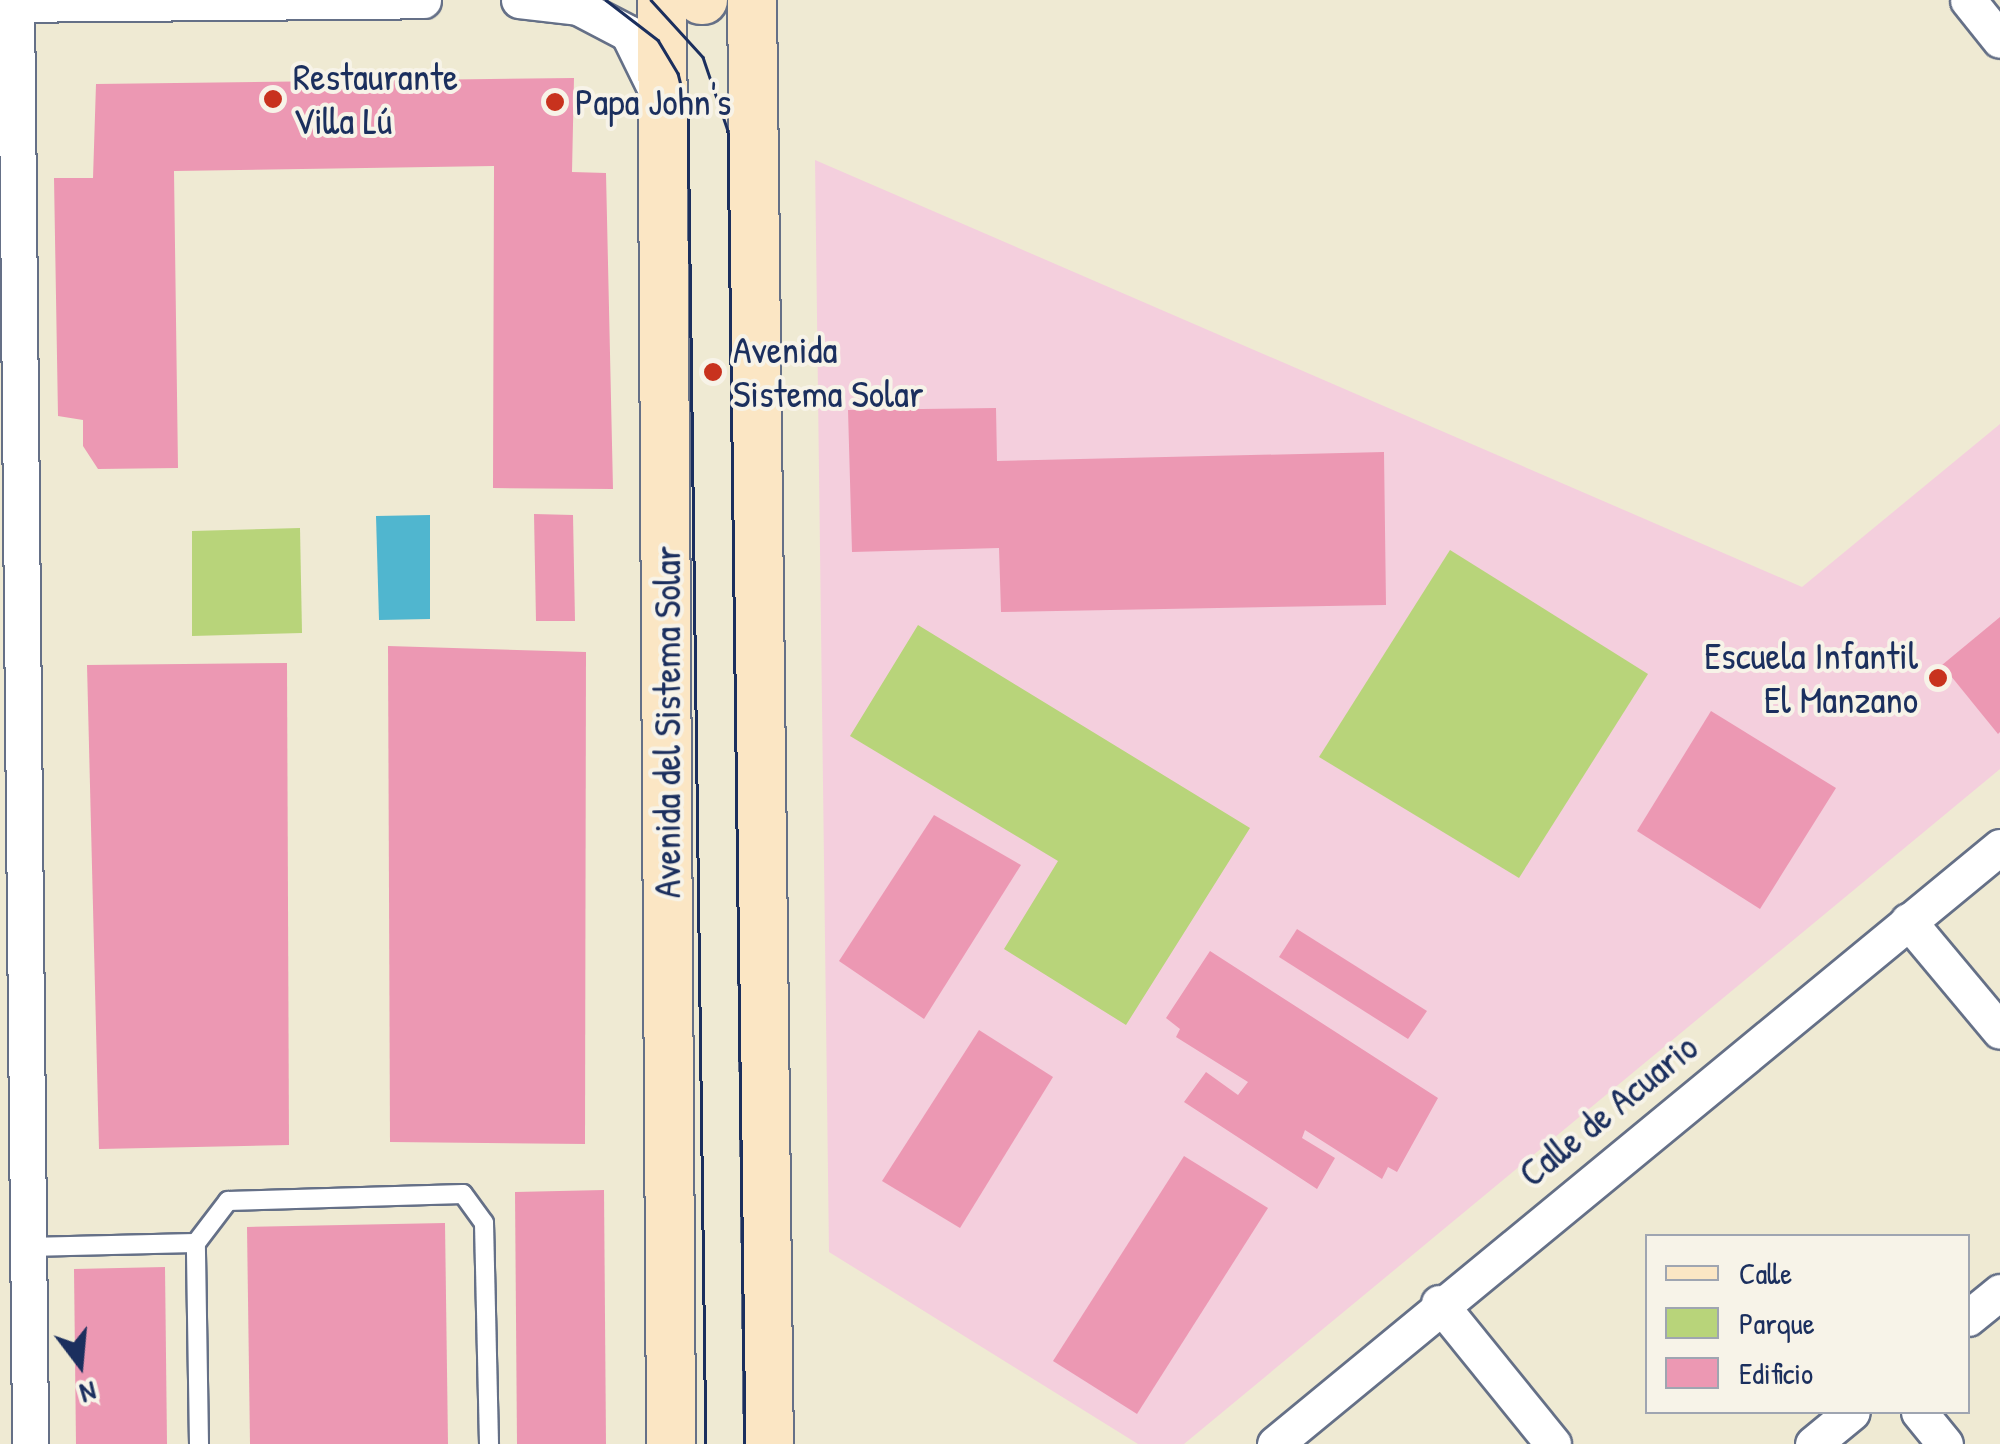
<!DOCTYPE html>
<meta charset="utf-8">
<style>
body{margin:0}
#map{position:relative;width:2000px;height:1444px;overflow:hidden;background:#efead3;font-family:"Patrick Hand",sans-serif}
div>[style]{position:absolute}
.built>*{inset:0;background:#f4cfdd}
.green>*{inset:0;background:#b8d47a}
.water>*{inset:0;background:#50b6cf}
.building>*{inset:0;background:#ec98b3}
.roads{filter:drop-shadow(2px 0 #657087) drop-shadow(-2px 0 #657087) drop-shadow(0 2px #657087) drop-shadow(0 -2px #657087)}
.lane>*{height:18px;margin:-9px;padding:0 9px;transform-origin:9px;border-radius:9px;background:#fff}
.street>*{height:35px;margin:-17.5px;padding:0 17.5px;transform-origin:17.5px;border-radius:17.5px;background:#fff}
.secondary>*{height:48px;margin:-24px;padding:0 24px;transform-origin:24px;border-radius:24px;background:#fbe6c4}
.tram>*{height:2.5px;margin:-1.25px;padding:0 1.25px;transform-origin:1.25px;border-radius:1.25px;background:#1b2f5e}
.dots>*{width:28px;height:28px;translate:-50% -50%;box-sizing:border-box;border:5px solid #f7f3e8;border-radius:50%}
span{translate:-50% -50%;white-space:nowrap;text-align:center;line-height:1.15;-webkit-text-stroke:8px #f7f3e8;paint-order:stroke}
.poi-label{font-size:38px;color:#1b2f5e}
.left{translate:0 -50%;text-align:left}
.right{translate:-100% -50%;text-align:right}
.street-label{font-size:38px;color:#1b2f5e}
.legend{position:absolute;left:1645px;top:1234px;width:325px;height:180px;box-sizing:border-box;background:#f7f3e8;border:2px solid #9fa5b1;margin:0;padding:12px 18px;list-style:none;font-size:30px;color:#1b2f5e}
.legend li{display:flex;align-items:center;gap:20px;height:50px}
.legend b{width:50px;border:2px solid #9fa5b1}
.north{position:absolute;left:30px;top:1314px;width:100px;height:100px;-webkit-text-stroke:8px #f7f3e8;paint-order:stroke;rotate:164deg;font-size:28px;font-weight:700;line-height:40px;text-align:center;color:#1b2f5e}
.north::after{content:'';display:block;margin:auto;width:35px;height:45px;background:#1b2f5e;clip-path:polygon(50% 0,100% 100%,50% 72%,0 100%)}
</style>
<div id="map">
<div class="built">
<i style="clip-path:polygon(815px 160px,1802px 587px,2000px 424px,2000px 769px,1184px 1444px,1138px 1444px,829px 1252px)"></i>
</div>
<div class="green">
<i style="clip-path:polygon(300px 528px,302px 633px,192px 636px,192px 531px)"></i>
<i style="clip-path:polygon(1450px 550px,1648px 674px,1519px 878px,1319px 757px)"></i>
<i style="clip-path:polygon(918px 625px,1250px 828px,1126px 1025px,1004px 949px,1058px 861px,850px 736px)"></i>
</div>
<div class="water">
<i style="clip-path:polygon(430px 515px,430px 619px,379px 620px,376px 516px)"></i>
</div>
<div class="building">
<i style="clip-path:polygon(574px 78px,572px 172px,606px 173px,613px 489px,493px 488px,494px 166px,174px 171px,178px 468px,98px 469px,83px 446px,83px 420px,58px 416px,54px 178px,93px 178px,96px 84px)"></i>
<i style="clip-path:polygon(996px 408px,997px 461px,1384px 452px,1386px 605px,1001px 612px,999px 548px,852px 552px,848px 410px)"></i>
<i style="clip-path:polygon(534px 514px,573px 515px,575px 621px,536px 621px)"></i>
<i style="clip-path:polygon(2000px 617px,2000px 732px,1998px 734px,1942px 665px)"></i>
<i style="clip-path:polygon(388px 646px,586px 652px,585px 1144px,390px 1142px)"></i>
<i style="clip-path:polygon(287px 663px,289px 1145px,99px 1149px,87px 665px)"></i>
<i style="clip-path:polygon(1711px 711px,1836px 788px,1760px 909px,1637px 831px)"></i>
<i style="clip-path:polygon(934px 815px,1021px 865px,924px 1019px,839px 961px)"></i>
<i style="clip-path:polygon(1297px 929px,1427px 1011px,1408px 1039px,1279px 957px)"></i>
<i style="clip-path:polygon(1210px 951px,1438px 1098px,1397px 1172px,1388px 1167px,1382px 1179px,1305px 1130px,1302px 1138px,1335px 1158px,1317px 1189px,1184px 1102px,1206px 1072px,1238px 1095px,1248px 1082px,1176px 1037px,1180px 1029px,1166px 1018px)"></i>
<i style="clip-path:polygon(979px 1030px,1053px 1077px,960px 1228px,882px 1181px)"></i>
<i style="clip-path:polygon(1184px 1156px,1268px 1208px,1137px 1414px,1053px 1361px)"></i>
<i style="clip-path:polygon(604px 1190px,606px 1444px,517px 1444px,515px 1192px)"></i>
<i style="clip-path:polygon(445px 1223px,448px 1444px,250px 1444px,247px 1227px)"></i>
<i style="clip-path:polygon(165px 1267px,167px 1444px,76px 1444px,74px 1269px)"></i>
</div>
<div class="roads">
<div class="lane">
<i style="left:27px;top:1247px;width:169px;rotate:-1.4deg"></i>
<i style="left:199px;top:1444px;width:201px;rotate:-90.9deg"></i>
<i style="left:196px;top:1243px;width:53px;rotate:-52.7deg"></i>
<i style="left:228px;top:1201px;width:235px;rotate:-1.7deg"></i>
<i style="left:463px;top:1194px;width:36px;rotate:54deg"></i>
<i style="left:484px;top:1223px;width:221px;rotate:88.7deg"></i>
</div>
<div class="street">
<i style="left:16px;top:0;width:1444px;rotate:89.44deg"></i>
<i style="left:519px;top:0;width:59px;rotate:6.8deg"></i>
<i style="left:578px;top:7px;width:56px;rotate:27.5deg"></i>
<i style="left:628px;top:33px;width:68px;rotate:63.8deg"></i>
<i style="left:1968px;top:0;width:51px;rotate:51.3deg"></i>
<i style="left:0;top:4px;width:423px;rotate:-0.5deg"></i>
<i style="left:1908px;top:921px;width:143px;rotate:50.1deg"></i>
<i style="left:1439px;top:1303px;width:181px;rotate:51deg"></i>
<i style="left:1968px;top:1318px;width:41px;rotate:-39.1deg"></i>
<i style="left:1919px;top:1412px;width:41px;rotate:50.9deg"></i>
<i style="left:1275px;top:1444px;width:939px;rotate:-39.47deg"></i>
<i style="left:1813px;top:1444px;width:50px;rotate:-39.4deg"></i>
</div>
<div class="secondary">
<i style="left:662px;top:0;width:1444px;rotate:89.64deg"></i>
<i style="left:701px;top:0;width:2px"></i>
<i style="left:752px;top:0;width:1444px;rotate:89.33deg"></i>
</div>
</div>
<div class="tram">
<i style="left:606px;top:0;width:66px;rotate:37.6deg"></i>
<i style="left:658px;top:40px;width:39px;rotate:59deg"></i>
<i style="left:678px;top:73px;width:41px;rotate:76deg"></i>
<i style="left:688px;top:113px;width:1331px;rotate:89.23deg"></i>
<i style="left:651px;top:0;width:77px;rotate:47.6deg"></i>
<i style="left:703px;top:57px;width:78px;rotate:71.3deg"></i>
<i style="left:728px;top:131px;width:1313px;rotate:89.26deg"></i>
</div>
<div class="dots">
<i style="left:273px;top:99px;background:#c8321e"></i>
<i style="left:555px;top:102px;background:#c8321e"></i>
<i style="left:713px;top:372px;background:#c8321e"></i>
<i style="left:1938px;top:678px;background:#c8321e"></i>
</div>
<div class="poi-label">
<span class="left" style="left:293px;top:99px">Restaurante<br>Villa Lú</span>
<span class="left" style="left:575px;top:102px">Papa John's</span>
<span class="left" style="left:733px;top:372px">Avenida<br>Sistema Solar</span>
<span class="right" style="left:1918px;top:678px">Escuela Infantil<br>El Manzano</span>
</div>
<div class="street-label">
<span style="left:667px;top:722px;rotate:-90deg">Avenida del Sistema Solar</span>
<span style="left:1608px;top:1110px;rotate:-39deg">Calle de Acuario</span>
</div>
<ul class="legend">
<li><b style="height:12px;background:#fbe6c4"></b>Calle</li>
<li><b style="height:28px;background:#b8d47a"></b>Parque</li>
<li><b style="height:28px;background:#ec98b3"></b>Edificio</li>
</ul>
<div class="north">N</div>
</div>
